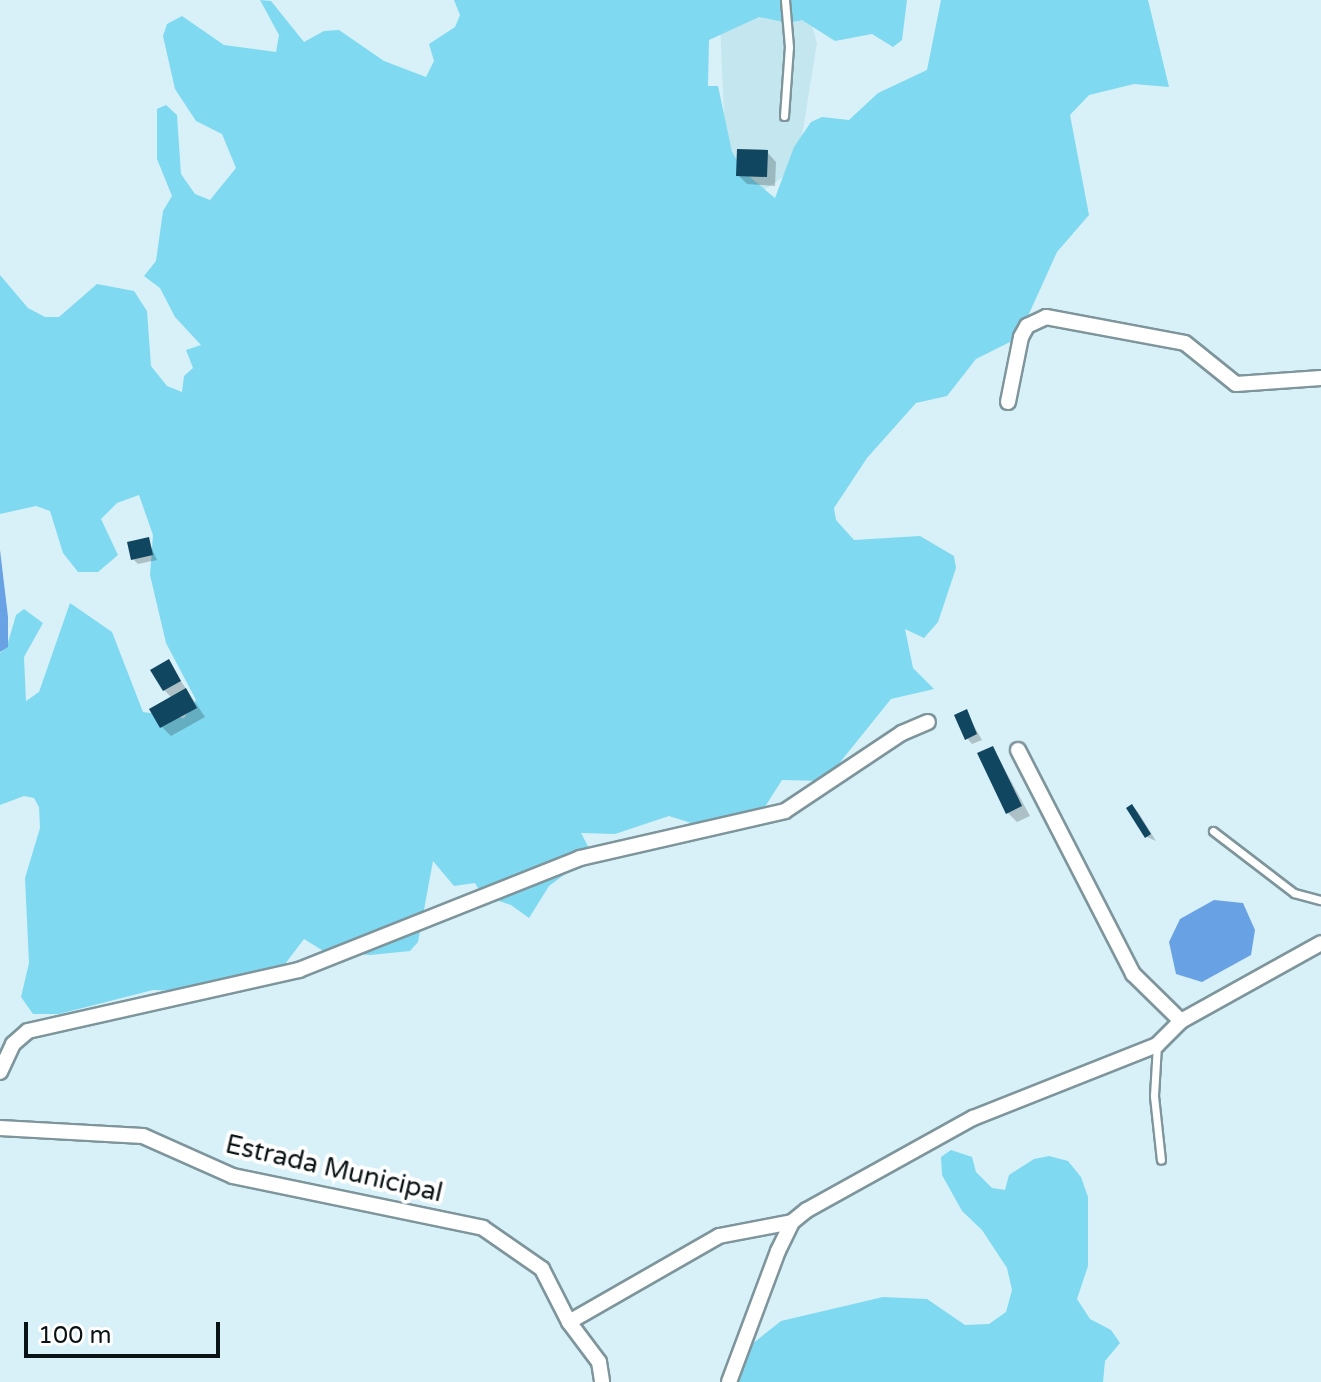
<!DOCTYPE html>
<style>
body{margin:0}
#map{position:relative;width:1321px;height:1382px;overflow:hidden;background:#d8f1f8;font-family:"Varela Round",sans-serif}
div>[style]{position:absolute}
.built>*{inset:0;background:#c4e6ef}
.green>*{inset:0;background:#7fd9f0}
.water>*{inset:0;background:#68a2e4}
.shadow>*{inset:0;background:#0003}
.building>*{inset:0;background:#114660}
.roads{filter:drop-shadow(2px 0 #7e959c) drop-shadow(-2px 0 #7e959c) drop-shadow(0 2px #7e959c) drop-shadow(0 -2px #7e959c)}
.service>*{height:7px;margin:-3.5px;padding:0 3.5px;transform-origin:3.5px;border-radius:3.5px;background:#fff}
.minor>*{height:14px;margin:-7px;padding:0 7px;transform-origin:7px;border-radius:7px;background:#fff}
span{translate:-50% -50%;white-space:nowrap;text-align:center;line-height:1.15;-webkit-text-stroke:8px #fff;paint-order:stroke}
.street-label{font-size:26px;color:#091214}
.scale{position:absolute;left:24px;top:1322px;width:196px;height:36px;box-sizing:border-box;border:4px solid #091214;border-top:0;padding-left:10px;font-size:24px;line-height:28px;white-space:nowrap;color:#091214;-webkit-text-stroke:6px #fff;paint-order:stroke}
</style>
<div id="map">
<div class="built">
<i style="clip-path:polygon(719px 0,805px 0,817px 43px,797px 167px,759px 194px,727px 185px)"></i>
</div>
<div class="green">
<i style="clip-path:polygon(260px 0,271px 1px,304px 42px,324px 31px,339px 30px,384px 61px,426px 77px,434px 61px,429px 44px,455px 27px,460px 15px,454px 0,907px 0,902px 40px,893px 47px,872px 34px,835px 41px,802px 20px,789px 23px,759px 17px,709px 40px,708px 86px,718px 86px,732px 152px,745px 173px,775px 198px,794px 147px,811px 122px,822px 117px,849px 120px,878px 93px,927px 70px,941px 0,1148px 0,1169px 87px,1134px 84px,1089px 95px,1070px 115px,1089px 215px,1057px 252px,1018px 338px,976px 359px,947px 396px,916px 403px,867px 458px,834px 508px,836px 520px,854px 540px,920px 536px,954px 556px,956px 568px,938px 622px,924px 638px,905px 629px,913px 668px,934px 689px,891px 699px,825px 781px,782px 780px,761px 813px,707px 828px,669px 816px,615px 834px,581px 833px,592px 854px,549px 886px,529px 918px,511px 905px,482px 895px,475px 883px,454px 886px,433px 861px,418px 942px,410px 951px,370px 955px,325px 952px,304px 939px,285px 964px,205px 992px,153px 990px,59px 1014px,33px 1014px,21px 997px,29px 963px,25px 878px,40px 828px,39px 807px,34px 798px,24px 796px,0 805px,0 653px,7px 646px,16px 615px,24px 609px,43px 623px,24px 657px,26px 701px,39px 692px,70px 603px,112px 632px,143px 712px,184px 718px,196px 700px,166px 643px,150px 575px,153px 535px,139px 495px,117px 503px,101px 519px,118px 555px,98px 572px,78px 572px,63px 553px,50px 511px,36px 506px,0 514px,0 275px,28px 308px,45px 317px,59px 317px,97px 284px,134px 291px,147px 311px,151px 366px,167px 386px,182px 392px,184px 376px,193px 368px,186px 350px,201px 345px,175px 317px,160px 288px,144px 276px,156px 261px,163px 211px,172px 196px,157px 159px,157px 109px,166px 105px,177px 115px,181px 174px,195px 194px,210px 200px,236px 168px,222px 134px,196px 121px,175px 89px,163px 36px,167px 24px,182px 16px,224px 45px,276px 52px,279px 35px)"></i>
<i style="clip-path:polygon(951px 1150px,972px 1157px,976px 1172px,992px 1188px,1005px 1190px,1009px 1175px,1034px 1159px,1049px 1156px,1068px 1161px,1081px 1177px,1088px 1197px,1088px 1266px,1077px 1299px,1090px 1319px,1111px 1330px,1120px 1343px,1105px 1361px,1103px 1382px,734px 1382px,742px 1352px,781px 1321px,883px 1297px,927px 1299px,965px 1325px,989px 1324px,1006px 1312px,1012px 1290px,1007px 1268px,982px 1230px,962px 1211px,942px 1175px,941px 1157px)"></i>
</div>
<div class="water">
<i style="clip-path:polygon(0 550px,8px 617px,8px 647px,0 652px)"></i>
<i style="clip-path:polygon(1214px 900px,1243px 903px,1255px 930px,1251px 955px,1202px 982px,1176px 974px,1169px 942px,1180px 919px)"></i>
</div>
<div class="shadow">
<i style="clip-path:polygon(767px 152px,776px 162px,775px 186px,747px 184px,738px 175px)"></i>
<i style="clip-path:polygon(148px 540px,157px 560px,138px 564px,133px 559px)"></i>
<i style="clip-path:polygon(168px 662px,205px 717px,171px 736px,162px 727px,172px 698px,164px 690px)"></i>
<i style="clip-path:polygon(966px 712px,982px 740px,972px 744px,967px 738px)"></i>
<i style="clip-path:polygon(993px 748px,1030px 816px,1017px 822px,1008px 813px)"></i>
<i style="clip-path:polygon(1132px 806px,1138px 812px,1156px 841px,1147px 837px)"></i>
</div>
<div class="building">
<i style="clip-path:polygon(737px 149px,768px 150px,767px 177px,736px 176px)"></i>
<i style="clip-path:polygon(149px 537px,153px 555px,131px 560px,127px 542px)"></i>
<i style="clip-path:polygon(169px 659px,181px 681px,163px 691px,150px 670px)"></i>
<i style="clip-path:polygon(186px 688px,197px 708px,160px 728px,149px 709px)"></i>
<i style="clip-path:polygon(967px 709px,977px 734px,965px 740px,954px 715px)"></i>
<i style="clip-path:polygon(993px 746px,1022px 806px,1006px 814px,977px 753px)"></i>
<i style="clip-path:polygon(1132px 804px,1151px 834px,1145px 838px,1126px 808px)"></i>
</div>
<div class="roads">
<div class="service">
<i style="left:784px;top:116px;width:69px;rotate:-85.9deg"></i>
<i style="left:789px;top:47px;width:47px;rotate:-94.9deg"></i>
<i style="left:1213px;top:831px;width:102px;rotate:37.4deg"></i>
<i style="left:1294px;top:893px;width:28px;rotate:15deg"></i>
<i style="left:1157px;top:1045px;width:51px;rotate:93.4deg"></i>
<i style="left:1154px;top:1096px;width:64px;rotate:83.8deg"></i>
</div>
<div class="minor">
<i style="left:1008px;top:402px;width:66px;rotate:-78.7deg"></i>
<i style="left:1021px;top:337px;width:13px;rotate:-61deg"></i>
<i style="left:1027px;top:326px;width:21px;rotate:-25deg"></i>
<i style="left:1046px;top:317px;width:141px;rotate:10.6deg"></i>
<i style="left:1185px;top:343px;width:65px;rotate:38.8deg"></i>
<i style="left:1236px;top:384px;width:85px;rotate:-4deg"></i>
<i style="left:1018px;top:750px;width:252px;rotate:62.8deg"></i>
<i style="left:1133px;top:974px;width:67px;rotate:44.4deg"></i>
<i style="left:0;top:1072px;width:31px;rotate:-65deg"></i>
<i style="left:13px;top:1044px;width:20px;rotate:-41deg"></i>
<i style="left:28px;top:1031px;width:278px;rotate:-12.7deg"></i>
<i style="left:299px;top:970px;width:302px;rotate:-21.7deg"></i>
<i style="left:580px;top:858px;width:210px;rotate:-12.9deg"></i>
<i style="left:785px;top:811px;width:141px;rotate:-33.7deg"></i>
<i style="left:902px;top:733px;width:28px;rotate:-23deg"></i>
<i style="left:0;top:1128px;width:143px;rotate:3.2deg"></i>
<i style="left:143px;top:1136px;width:98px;rotate:24deg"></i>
<i style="left:233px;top:1176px;width:255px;rotate:11.7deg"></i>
<i style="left:483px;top:1228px;width:72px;rotate:34.8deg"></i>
<i style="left:542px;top:1269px;width:59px;rotate:63deg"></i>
<i style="left:569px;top:1322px;width:50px;rotate:53.1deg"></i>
<i style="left:599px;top:1362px;width:20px;rotate:81deg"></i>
<i style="left:569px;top:1322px;width:173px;rotate:-29.8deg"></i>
<i style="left:719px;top:1236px;width:74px;rotate:-10.9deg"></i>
<i style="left:729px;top:1382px;width:140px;rotate:-69.5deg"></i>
<i style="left:778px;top:1251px;width:32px;rotate:-64deg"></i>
<i style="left:792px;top:1222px;width:19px;rotate:-39deg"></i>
<i style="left:807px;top:1210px;width:190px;rotate:-29deg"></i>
<i style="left:973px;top:1118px;width:198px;rotate:-21.6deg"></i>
<i style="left:1157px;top:1045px;width:34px;rotate:-45deg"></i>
<i style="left:1181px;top:1021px;width:160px;rotate:-29.1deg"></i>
</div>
</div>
<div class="street-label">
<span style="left:334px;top:1169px;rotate:13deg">Estrada Municipal</span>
</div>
<div class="scale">100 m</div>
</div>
